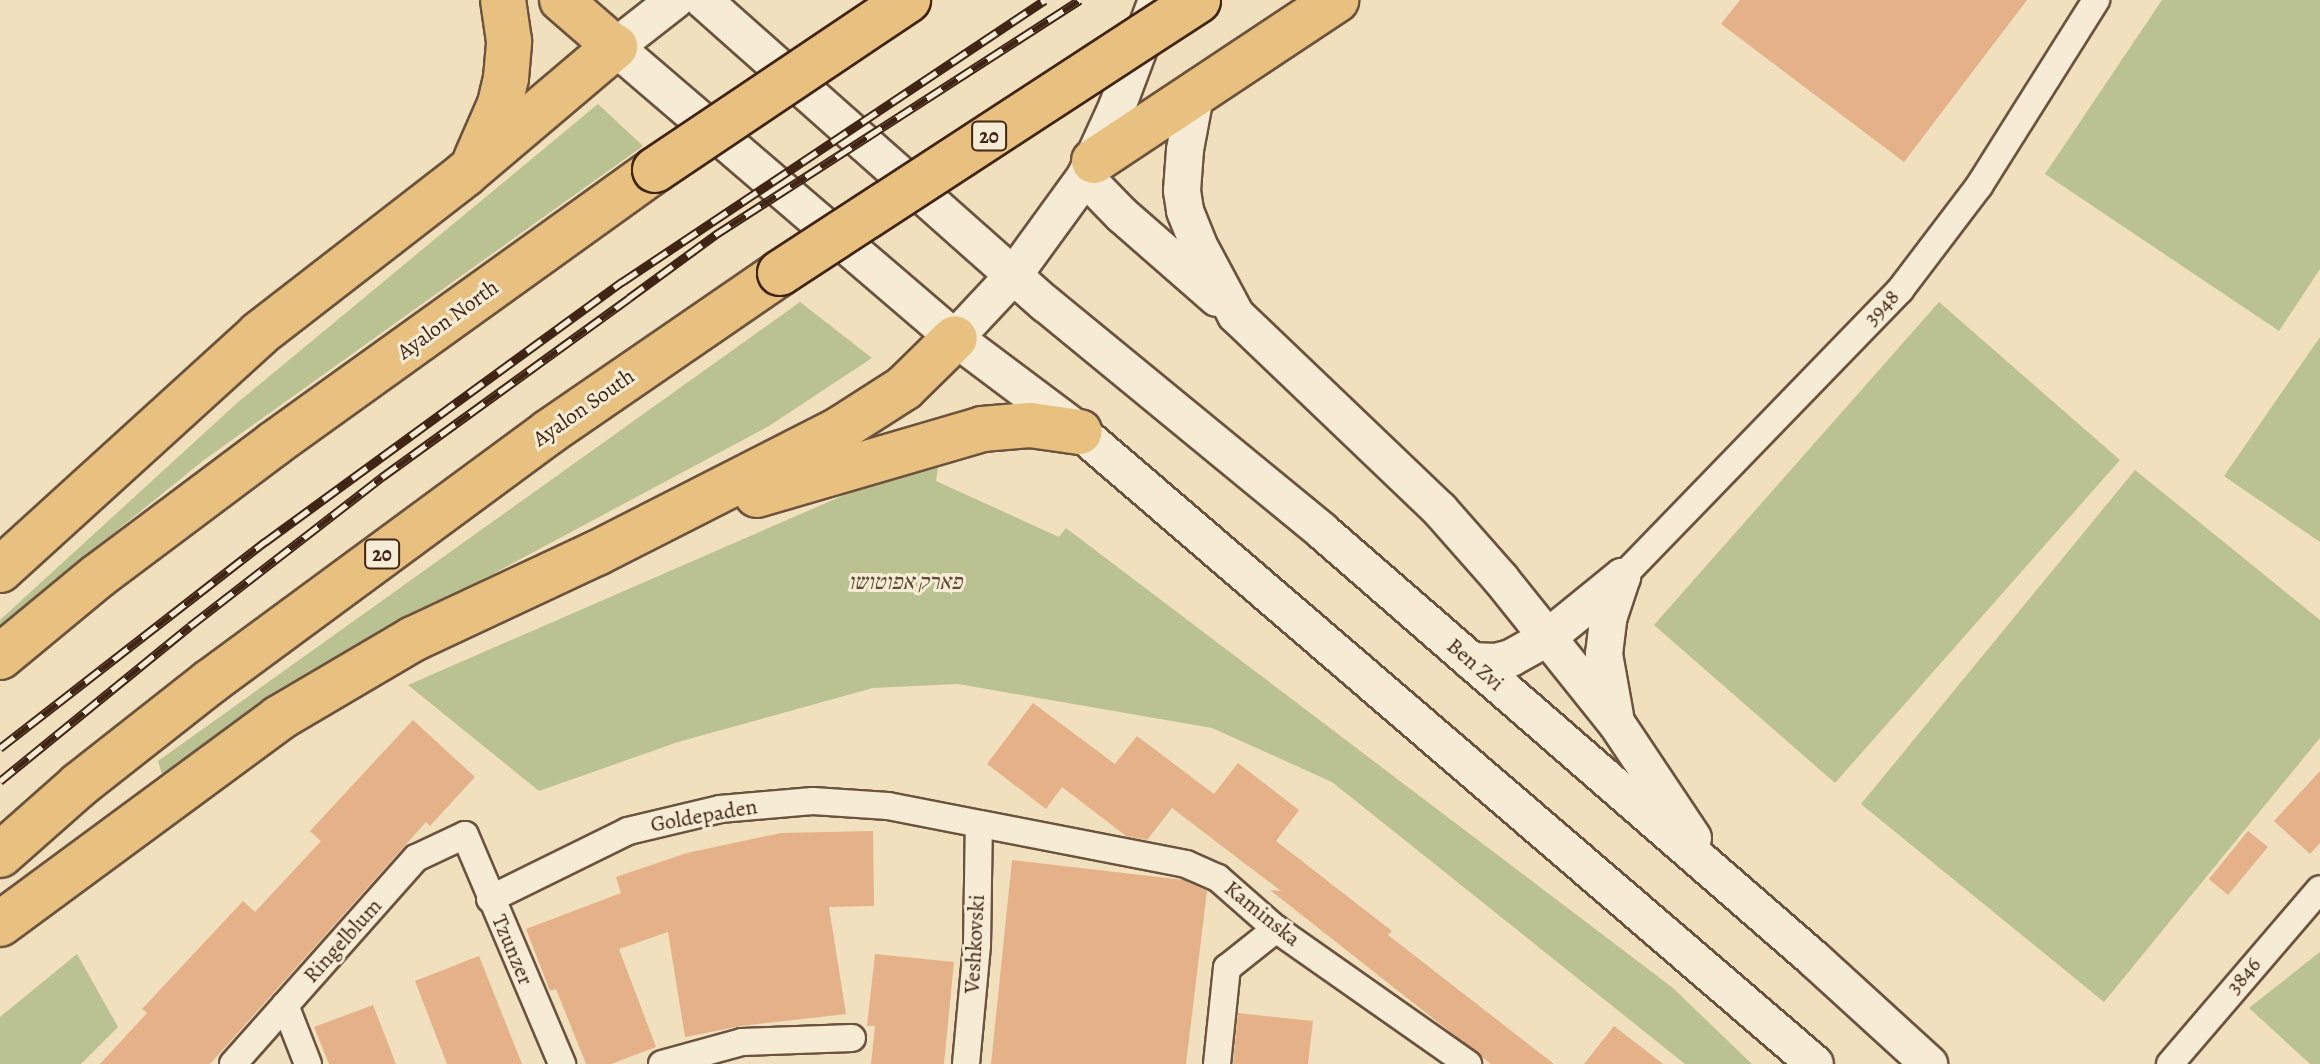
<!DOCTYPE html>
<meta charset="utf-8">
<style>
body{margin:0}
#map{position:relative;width:2320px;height:1064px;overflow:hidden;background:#f1e0be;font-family:Alegreya,"Frank Ruhl Libre",serif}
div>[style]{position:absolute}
.green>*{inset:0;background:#bac291}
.building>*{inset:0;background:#e5b189}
.roads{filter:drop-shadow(2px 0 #6c533e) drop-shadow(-2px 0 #6c533e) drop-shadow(0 2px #6c533e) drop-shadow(0 -2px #6c533e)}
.minor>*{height:26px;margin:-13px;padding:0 13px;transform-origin:13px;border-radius:13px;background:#f6ebd5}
.secondary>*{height:36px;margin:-18px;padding:0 18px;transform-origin:18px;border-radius:18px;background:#f6ebd5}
.trunk>*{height:42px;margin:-21px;padding:0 21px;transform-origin:21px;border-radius:21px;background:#e8c07f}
.motorway>*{height:44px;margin:-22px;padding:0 22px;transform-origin:22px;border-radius:22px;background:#e8c07f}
.rail>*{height:9px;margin-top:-4.5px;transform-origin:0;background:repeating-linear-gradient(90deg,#f6ebd5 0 18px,#402414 0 36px);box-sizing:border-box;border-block:2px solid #402414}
.bridges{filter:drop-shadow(2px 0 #402414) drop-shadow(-2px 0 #402414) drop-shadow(0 2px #402414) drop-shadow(0 -2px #402414)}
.motorway-bridge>*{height:44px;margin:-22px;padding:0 22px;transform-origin:22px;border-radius:22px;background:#e8c07f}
span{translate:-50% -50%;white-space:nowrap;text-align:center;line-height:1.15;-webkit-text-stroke:6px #f6ebd5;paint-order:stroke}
.shield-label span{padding:2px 6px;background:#f6ebd5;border:2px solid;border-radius:6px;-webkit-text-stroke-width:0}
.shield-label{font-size:20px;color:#402414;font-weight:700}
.street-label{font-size:22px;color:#402414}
.park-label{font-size:22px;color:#5e4c33;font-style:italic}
</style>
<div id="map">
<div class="green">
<i style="clip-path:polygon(2162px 0,2320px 0,2320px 269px,2279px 331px,2045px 174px)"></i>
<i style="clip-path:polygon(598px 104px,643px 146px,204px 460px,0 625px,0 620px,237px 403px)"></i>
<i style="clip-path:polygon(800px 302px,872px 358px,769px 426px,401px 623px,162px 774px,158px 761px)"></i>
<i style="clip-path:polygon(1939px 302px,2120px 460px,1835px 783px,1654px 625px)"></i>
<i style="clip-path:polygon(2320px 337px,2320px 542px,2224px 476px)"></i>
<i style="clip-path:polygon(938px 467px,936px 481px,1059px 537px,1066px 528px,1673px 988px,1752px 1064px,1685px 1064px,1332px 782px,1212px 728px,958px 684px,873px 688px,678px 742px,539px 791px,408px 685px,865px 486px)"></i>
<i style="clip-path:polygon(2135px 470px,2320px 620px,2320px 738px,2104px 1002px,1861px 804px)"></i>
<i style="clip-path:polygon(2320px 952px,2320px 1064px,2310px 1064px,2249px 1008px)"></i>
<i style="clip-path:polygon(77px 954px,118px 1027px,81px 1064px,0 1064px,0 1017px)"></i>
</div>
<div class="building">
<i style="clip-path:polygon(1740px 0,2027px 0,1904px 162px,1721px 24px)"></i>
<i style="clip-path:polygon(1033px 703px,1115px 764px,1137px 736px,1214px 794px,1238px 763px,1299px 810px,1276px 841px,1392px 931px,1388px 935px,1554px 1064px,1491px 1064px,1270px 890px,1281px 891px,1172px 808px,1147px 840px,1126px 836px,1062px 787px,1046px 809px,987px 764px)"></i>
<i style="clip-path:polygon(413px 720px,475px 777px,430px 826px,426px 822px,210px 1064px,100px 1064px,147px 1013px,142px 1009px,243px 901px,255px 912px,321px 841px,310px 831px)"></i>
<i style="clip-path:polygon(2320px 771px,2320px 843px,2310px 854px,2274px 821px)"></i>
<i style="clip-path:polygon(873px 831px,874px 906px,829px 907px,846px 1014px,741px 1026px,685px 1037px,668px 932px,619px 949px,656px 1047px,611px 1064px,586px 1064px,556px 989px,550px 991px,526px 929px,621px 893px,616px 877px,687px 853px,781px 833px)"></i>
<i style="clip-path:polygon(2248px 831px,2268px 847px,2228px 895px,2209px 879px)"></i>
<i style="clip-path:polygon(1012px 860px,1184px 880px,1207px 891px,1186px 1064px,991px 1064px)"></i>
<i style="clip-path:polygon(875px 954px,954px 962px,944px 1064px,871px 1064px,875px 1026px,867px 1026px)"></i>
<i style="clip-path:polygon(479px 956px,522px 1064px,447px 1064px,415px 981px)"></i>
<i style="clip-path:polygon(373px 1005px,396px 1064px,329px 1064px,314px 1027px)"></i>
<i style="clip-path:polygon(1238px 1013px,1313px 1021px,1308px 1064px,1233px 1064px)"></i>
<i style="clip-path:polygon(1614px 1026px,1663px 1064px,1584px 1064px)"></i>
</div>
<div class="roads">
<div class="minor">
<i style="left:1622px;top:577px;width:400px;rotate:-45.9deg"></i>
<i style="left:1900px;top:290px;width:131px;rotate:-52.8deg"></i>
<i style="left:1979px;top:186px;width:220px;rotate:-57.8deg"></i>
<i style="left:490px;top:899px;width:154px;rotate:-26.2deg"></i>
<i style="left:628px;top:831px;width:95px;rotate:-13.4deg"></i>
<i style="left:720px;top:809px;width:93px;rotate:-4.9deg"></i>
<i style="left:813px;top:801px;width:75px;rotate:3.8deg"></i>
<i style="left:888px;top:806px;width:304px;rotate:11deg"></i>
<i style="left:1186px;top:864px;width:35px;rotate:24deg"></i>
<i style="left:1218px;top:878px;width:77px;rotate:41.3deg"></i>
<i style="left:1276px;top:929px;width:235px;rotate:35.1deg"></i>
<i style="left:285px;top:1005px;width:63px;rotate:68.7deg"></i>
<i style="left:233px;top:1064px;width:276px;rotate:-48.4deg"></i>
<i style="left:416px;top:858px;width:54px;rotate:-25.1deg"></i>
<i style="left:465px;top:835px;width:249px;rotate:67deg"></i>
<i style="left:662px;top:1064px;width:83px;rotate:-15.4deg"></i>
<i style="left:742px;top:1042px;width:110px;rotate:-2.1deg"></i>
<i style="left:966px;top:1064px;width:120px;rotate:-84.7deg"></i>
<i style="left:977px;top:945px;width:121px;rotate:-89.1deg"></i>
<i style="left:1217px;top:1064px;width:97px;rotate:-84.1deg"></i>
<i style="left:1227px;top:968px;width:63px;rotate:-38.5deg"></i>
<i style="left:2170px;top:1064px;width:230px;rotate:-49.4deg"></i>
</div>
<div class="secondary">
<i style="left:675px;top:0;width:76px;rotate:141.9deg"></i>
<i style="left:615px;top:47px;width:448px;rotate:40.6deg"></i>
<i style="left:955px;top:338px;width:156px;rotate:36.9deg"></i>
<i style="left:1080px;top:432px;width:969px;rotate:40.69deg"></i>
<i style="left:703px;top:0;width:458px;rotate:41.6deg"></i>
<i style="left:1046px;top:304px;width:357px;rotate:39.4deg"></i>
<i style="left:1322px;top:531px;width:652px;rotate:41.02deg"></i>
<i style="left:1814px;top:959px;width:156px;rotate:42.4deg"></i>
<i style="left:1196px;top:91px;width:60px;rotate:100.6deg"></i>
<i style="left:1185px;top:150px;width:41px;rotate:94.2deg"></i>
<i style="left:1182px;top:191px;width:20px;rotate:81deg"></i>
<i style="left:1185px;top:211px;width:35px;rotate:68deg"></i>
<i style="left:1198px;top:244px;width:81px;rotate:61.8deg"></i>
<i style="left:1236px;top:315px;width:282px;rotate:43.7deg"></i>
<i style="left:1440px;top:510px;width:91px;rotate:48.6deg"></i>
<i style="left:1500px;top:578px;width:187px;rotate:51.3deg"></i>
<i style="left:1617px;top:724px;width:137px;rotate:56.3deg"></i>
<i style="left:1085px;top:177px;width:53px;rotate:45.8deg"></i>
<i style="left:1122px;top:215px;width:126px;rotate:41.1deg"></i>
<i style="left:955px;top:338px;width:85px;rotate:-46.9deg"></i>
<i style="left:1013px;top:276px;width:122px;rotate:-54deg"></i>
<i style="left:1085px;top:177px;width:77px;rotate:-65.4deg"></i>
<i style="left:1117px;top:107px;width:114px;rotate:-69.5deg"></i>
<i style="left:1471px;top:661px;width:25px;rotate:2deg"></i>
<i style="left:1496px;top:662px;width:16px;rotate:-15deg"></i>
<i style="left:1511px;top:658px;width:41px;rotate:-29.1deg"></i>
<i style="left:1547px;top:638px;width:97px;rotate:-39.1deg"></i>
<i style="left:1615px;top:716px;width:63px;rotate:-100.1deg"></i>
<i style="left:1604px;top:654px;width:38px;rotate:-83deg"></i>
<i style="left:1609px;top:616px;width:41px;rotate:-71.6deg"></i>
</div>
<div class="trunk">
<i style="left:561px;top:0;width:72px;rotate:41deg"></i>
</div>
<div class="motorway">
<i style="left:476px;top:159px;width:60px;rotate:-66.4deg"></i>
<i style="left:500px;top:104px;width:27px;rotate:-77deg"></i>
<i style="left:506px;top:78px;width:37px;rotate:-85deg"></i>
<i style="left:509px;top:41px;width:41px;rotate:-98.3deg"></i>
<i style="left:1094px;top:161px;width:291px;rotate:-33.6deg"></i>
<i style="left:757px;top:495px;width:234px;rotate:-16.3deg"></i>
<i style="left:982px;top:429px;width:48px;rotate:-4.8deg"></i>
<i style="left:1030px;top:425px;width:50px;rotate:8deg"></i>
<i style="left:0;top:570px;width:350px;rotate:-42.3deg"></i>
<i style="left:259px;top:334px;width:261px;rotate:-37.8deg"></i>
<i style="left:465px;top:174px;width:197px;rotate:-40.3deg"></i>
<i style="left:0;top:657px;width:127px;rotate:-39.6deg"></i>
<i style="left:98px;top:576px;width:221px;rotate:-36.9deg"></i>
<i style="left:275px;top:443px;width:468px;rotate:-35.7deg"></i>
<i style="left:0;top:855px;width:106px;rotate:-41.5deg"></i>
<i style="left:79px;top:785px;width:167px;rotate:-38.2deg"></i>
<i style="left:210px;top:682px;width:421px;rotate:-36.4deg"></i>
<i style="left:549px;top:432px;width:280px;rotate:-34.5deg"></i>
<i style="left:0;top:924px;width:347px;rotate:-36.4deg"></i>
<i style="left:279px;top:718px;width:156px;rotate:-30.5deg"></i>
<i style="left:413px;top:639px;width:203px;rotate:-25.1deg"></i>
<i style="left:597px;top:553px;width:273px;rotate:-27deg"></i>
<i style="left:840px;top:429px;width:76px;rotate:-32.6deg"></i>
<i style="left:904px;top:388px;width:71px;rotate:-44.4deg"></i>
</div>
</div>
<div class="rail">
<i style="left:0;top:748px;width:336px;rotate:-37.9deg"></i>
<i style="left:265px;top:542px;width:442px;rotate:-36.1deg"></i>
<i style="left:622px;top:282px;width:508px;rotate:-33.69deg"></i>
<i style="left:0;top:781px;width:245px;rotate:-39.2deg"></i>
<i style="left:190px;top:626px;width:243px;rotate:-37.8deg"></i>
<i style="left:382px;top:477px;width:305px;rotate:-35.9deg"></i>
<i style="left:629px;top:298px;width:107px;rotate:-36.2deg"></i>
<i style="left:715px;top:235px;width:434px;rotate:-32.8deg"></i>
</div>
<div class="bridges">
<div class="motorway-bridge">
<i style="left:655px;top:170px;width:305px;rotate:-33.9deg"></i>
<i style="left:780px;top:273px;width:499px;rotate:-33.1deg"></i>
</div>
</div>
<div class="shield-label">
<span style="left:989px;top:136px">20</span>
<span style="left:382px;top:554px">20</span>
</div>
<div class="street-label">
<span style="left:1882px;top:308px;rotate:-47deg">3948</span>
<span style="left:448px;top:320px;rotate:-36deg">Ayalon North</span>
<span style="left:584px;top:408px;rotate:-35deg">Ayalon South</span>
<span style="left:1475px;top:665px;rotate:41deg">Ben Zvi</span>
<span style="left:704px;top:816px;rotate:-10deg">Goldepaden</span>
<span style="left:1262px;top:914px;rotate:39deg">Kaminska</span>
<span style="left:343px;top:941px;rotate:-48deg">Ringelblum</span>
<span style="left:975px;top:944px;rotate:-87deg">Veshkovski</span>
<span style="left:512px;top:950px;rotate:67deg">Tzunzer</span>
<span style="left:2244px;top:976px;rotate:-50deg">3846</span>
</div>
<div class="park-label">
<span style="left:905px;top:583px">פארק אפוטושו</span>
</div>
</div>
